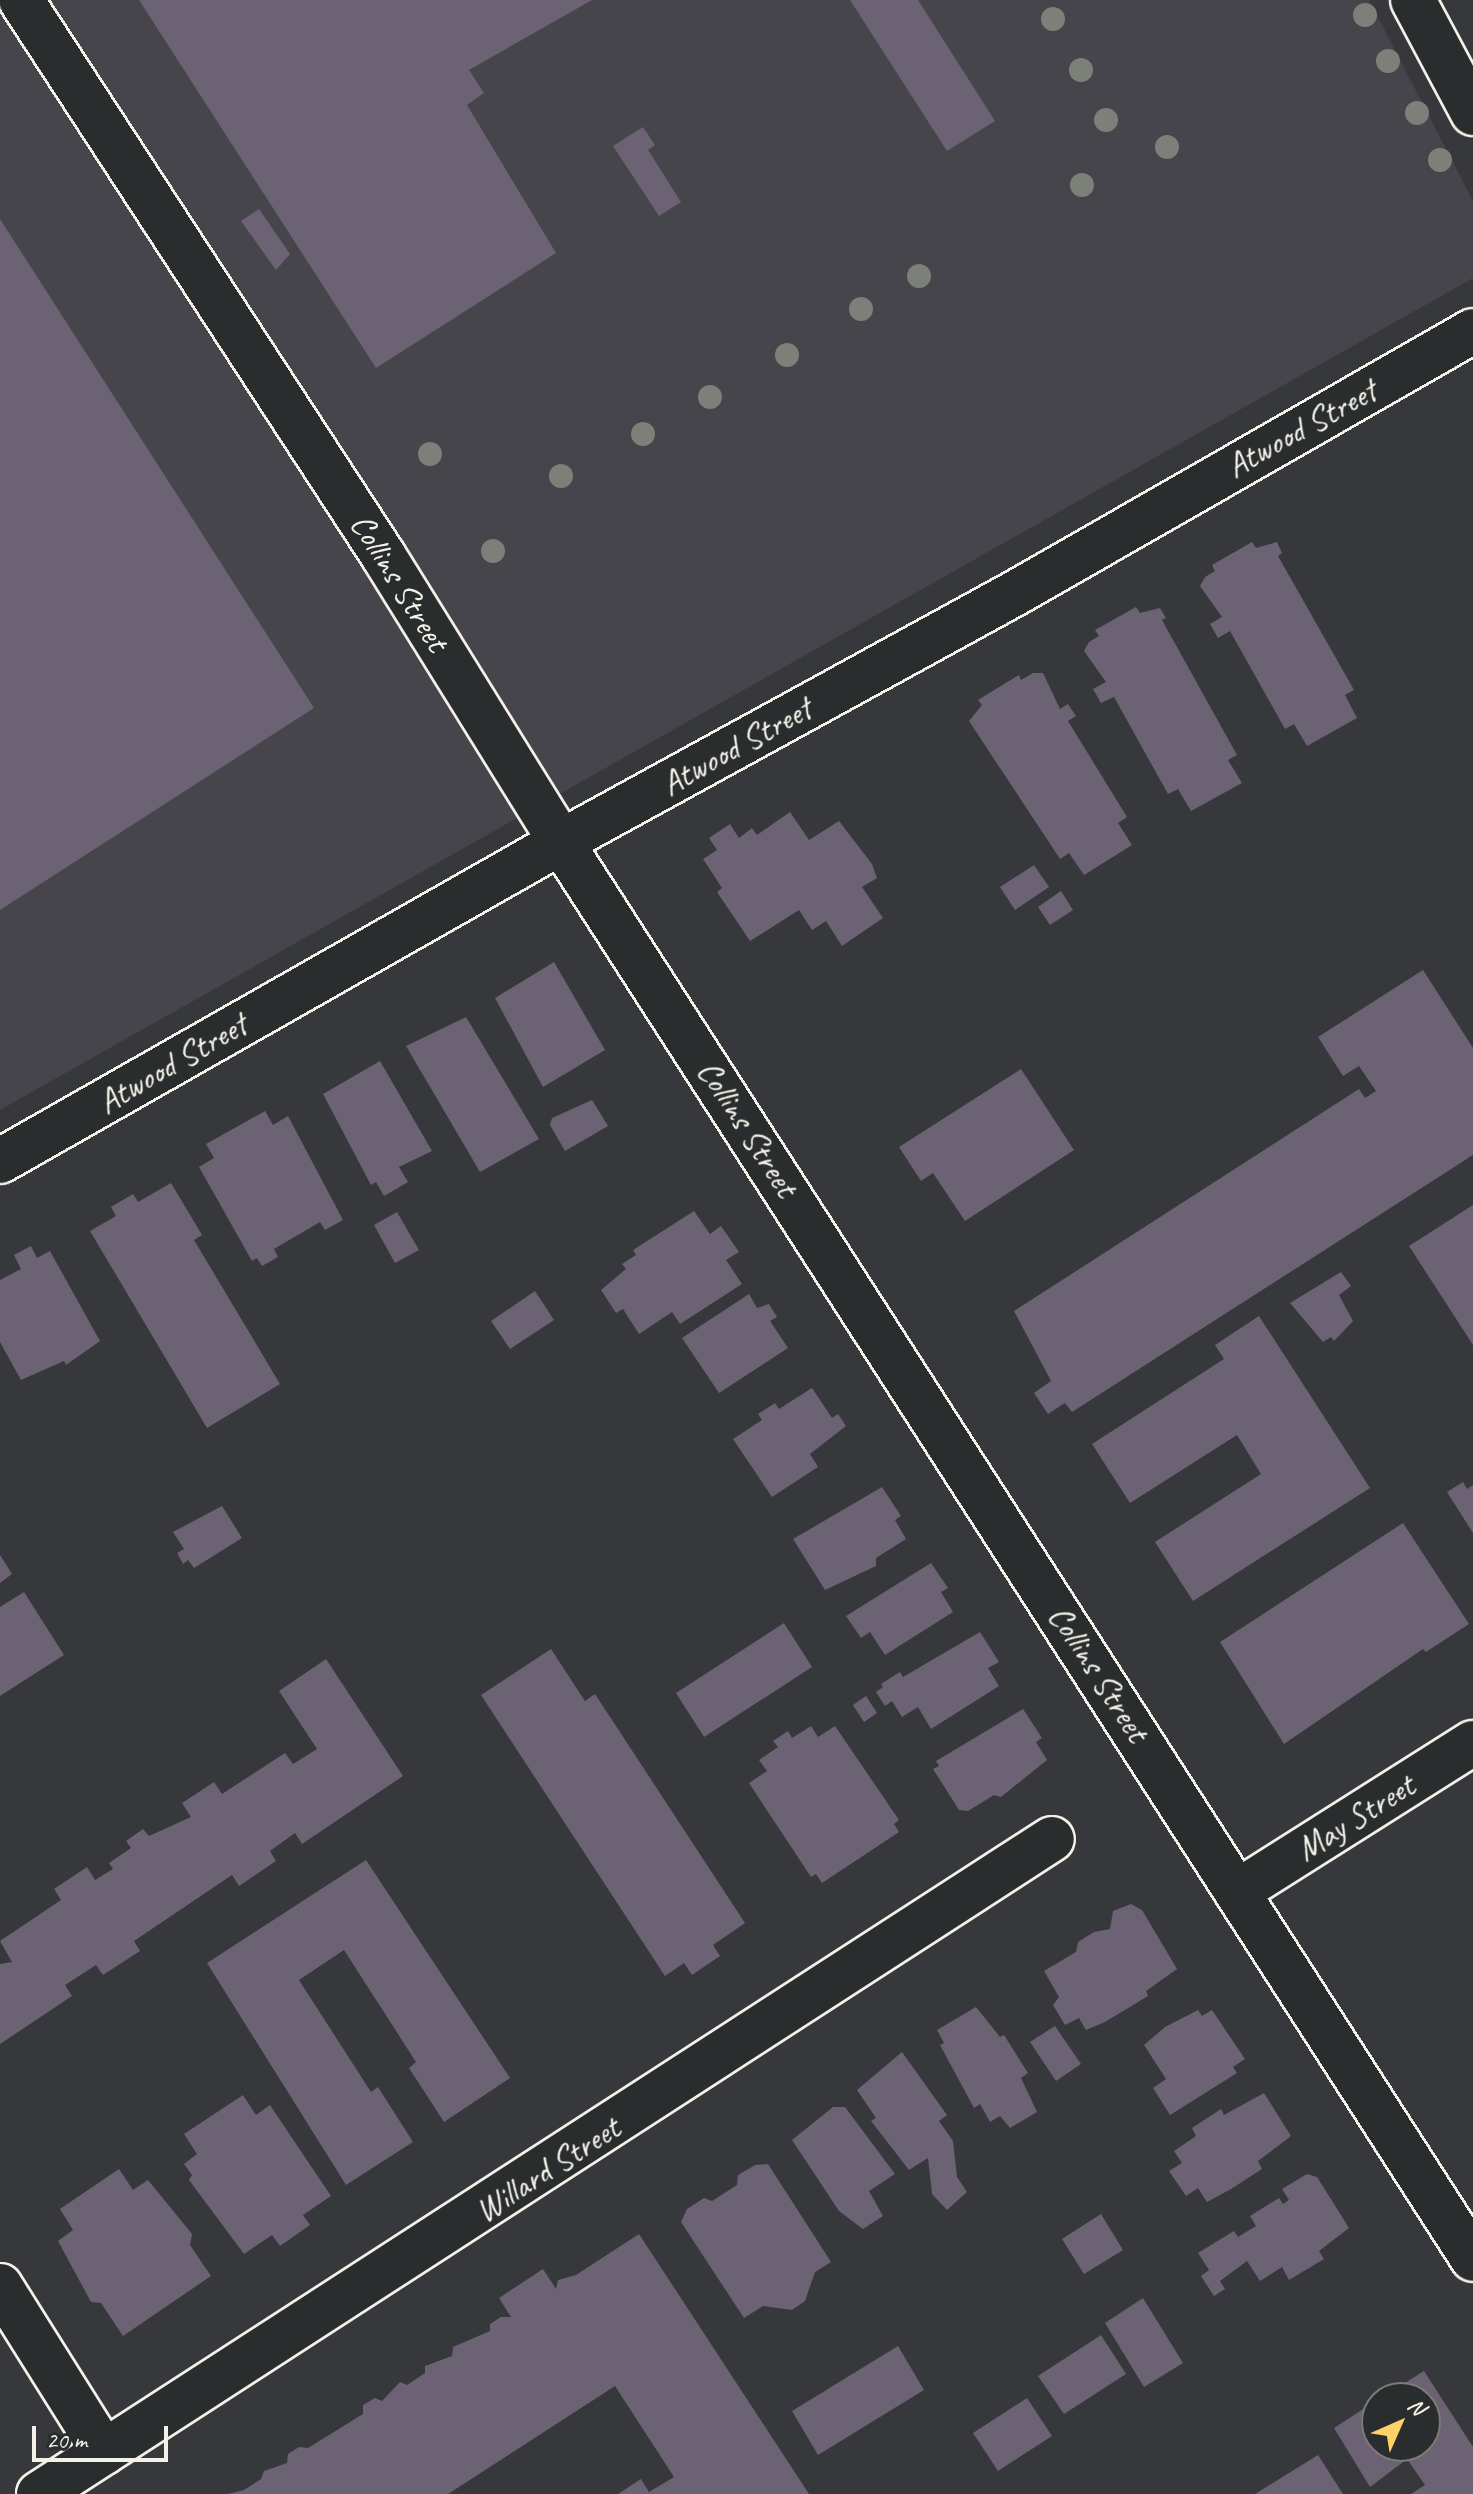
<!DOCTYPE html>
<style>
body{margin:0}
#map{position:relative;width:1473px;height:2494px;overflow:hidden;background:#37383c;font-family:Caveat,sans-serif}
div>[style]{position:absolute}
.built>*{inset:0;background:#47454c}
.building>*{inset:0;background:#6b6273}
.roads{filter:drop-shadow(2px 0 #f4f1e8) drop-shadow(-2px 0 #f4f1e8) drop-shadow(0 2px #f4f1e8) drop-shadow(0 -2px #f4f1e8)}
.street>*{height:44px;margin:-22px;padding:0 22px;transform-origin:22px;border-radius:22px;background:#2a2d2e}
.secondary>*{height:44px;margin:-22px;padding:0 22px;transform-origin:22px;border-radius:22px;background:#2a2d2e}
.trees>*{width:24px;height:24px;margin:-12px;border-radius:50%;background:#7d8079}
span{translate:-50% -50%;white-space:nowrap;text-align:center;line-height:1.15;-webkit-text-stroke:6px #2a2d2e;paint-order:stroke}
.street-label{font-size:34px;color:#f4f1e8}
.north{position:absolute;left:1361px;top:2382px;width:80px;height:80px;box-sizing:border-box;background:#2a2d2e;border:2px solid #7b7b78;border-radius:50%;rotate:45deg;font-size:22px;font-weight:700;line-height:32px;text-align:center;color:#f4f1e8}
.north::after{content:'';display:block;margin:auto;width:28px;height:36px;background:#ffd166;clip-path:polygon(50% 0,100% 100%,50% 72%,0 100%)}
.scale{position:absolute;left:32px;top:2426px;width:136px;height:36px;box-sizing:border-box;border:4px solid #f4f1e8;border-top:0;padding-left:10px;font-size:24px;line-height:28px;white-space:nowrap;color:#f4f1e8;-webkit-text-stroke:6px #2a2d2e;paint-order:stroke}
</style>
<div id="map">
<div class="built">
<i style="clip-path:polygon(0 0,1369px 0,1473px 201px,1473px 278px,0 1110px)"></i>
</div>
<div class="building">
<i style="clip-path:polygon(139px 0,592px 0,469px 70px,484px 93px,467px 105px,556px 253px,376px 368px)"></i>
<i style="clip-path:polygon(850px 0,918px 0,995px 121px,947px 151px)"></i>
<i style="clip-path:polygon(643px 127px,655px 145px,648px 150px,681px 202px,659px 216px,613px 146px)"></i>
<i style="clip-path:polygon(259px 209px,290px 254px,276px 270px,241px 221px)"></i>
<i style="clip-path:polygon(0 219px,314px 708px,0 910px)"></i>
<i style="clip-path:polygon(1252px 542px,1256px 548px,1277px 542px,1282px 553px,1278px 556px,1354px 690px,1345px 695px,1357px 718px,1307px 746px,1294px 724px,1285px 729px,1230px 631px,1218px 638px,1210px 624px,1222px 617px,1200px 586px,1205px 577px,1215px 571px,1212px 565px)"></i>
<i style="clip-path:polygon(1136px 607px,1140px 613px,1160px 608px,1166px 618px,1162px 620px,1237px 755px,1228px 760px,1242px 783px,1191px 811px,1178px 789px,1168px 794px,1114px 697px,1101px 703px,1093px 689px,1106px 682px,1084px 651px,1089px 642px,1099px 636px,1095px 630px)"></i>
<i style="clip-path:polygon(1033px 673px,1043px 673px,1060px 709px,1068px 704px,1076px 716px,1068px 721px,1127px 817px,1118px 823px,1132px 845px,1084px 875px,1069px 853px,1060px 859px,969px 721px,982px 705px,978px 700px,1019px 675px,1021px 680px)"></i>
<i style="clip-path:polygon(790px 812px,809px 840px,839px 821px,872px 864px,877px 878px,862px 887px,883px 918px,842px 946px,826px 921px,812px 930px,799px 910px,750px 941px,717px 892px,722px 888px,703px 859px,717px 850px,709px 838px,730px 824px,739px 838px,752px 828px,757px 835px)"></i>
<i style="clip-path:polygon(1034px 865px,1049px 887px,1015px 910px,1000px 887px)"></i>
<i style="clip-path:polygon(1061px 891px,1073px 910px,1050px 925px,1038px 907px)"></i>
<i style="clip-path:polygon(554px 962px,605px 1050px,543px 1087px,495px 998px)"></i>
<i style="clip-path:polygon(1423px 970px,1473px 1048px,1473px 1155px,1072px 1412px,1065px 1403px,1048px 1414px,1034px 1393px,1051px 1381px,1014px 1311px,1359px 1089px,1365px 1098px,1376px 1091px,1359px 1066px,1343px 1076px,1318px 1037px)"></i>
<i style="clip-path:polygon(466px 1017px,539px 1139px,480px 1172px,406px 1046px)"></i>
<i style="clip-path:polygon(380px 1061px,432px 1151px,399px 1167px,408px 1182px,384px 1196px,376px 1182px,371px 1185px,323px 1094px)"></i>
<i style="clip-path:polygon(1021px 1069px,1074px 1150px,965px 1221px,933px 1173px,921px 1181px,899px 1147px)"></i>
<i style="clip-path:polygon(592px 1100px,608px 1126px,565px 1151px,550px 1125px,552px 1118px)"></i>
<i style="clip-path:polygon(265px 1111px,273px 1125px,288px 1116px,343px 1220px,325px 1230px,320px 1222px,274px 1249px,278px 1257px,262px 1266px,257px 1258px,252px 1261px,199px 1167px,214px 1158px,206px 1144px)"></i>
<i style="clip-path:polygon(171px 1183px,202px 1235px,194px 1240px,280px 1384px,207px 1428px,90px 1231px,116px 1216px,111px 1207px,133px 1194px,138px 1202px)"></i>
<i style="clip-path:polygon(1473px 1205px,1473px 1345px,1409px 1246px)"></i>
<i style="clip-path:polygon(694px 1211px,710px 1234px,721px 1226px,739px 1252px,726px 1260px,742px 1284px,680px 1324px,672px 1312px,639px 1334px,623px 1309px,616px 1313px,601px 1290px,626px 1269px,622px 1264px,636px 1255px,633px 1250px)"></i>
<i style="clip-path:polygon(397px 1212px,419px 1250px,395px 1263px,374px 1225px)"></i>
<i style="clip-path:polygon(31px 1246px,37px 1258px,50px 1251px,100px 1341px,66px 1365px,64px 1361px,21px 1380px,0 1342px,0 1280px,21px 1269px,14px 1255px)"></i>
<i style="clip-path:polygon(1341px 1272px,1351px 1286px,1339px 1295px,1353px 1321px,1334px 1341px,1331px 1337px,1323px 1342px,1290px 1303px)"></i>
<i style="clip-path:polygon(535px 1291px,554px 1320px,510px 1349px,491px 1321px)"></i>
<i style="clip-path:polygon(749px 1294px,757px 1308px,769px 1304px,777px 1317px,770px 1321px,788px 1348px,719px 1393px,682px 1338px)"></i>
<i style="clip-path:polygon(1259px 1316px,1370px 1488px,1193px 1601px,1155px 1542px,1261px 1474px,1237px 1435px,1130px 1503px,1092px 1444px,1224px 1359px,1215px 1345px)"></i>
<i style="clip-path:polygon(812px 1388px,832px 1418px,838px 1414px,846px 1426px,810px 1454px,818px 1467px,772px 1497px,733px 1439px,762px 1420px,758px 1414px,775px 1403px,779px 1409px)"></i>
<i style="clip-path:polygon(1463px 1482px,1467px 1489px,1473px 1485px,1473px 1533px,1447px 1492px)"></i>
<i style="clip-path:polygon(882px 1487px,901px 1516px,895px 1520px,906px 1539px,876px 1558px,876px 1566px,825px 1590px,793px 1539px)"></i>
<i style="clip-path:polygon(222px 1506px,242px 1538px,194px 1568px,188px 1560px,183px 1564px,177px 1553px,184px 1549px,173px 1532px)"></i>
<i style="clip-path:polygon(1403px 1523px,1469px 1624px,1426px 1652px,1423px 1649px,1284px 1744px,1220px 1642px)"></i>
<i style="clip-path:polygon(0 1555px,12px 1574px,0 1583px)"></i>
<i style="clip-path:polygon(931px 1563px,948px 1588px,941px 1592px,953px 1612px,885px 1655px,870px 1632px,861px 1638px,846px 1616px)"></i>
<i style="clip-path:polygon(24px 1592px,64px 1655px,0 1696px,0 1607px)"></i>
<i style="clip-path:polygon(784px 1623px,812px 1667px,704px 1737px,676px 1693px)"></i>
<i style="clip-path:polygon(980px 1632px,999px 1662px,988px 1668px,999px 1686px,931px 1729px,918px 1707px,902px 1717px,892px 1701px,885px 1706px,876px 1692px,883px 1687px,881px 1684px,900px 1672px,903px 1677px)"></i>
<i style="clip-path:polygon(551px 1649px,585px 1701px,595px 1694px,745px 1923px,713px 1945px,720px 1956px,692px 1975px,684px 1963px,665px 1976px,481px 1695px)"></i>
<i style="clip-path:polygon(326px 1659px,403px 1776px,302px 1844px,295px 1833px,270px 1851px,276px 1861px,239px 1886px,232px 1875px,134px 1941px,140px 1951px,103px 1975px,96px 1965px,65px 1985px,72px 1996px,0 2044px,0 1964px,12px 1962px,0 1941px,61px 1900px,54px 1889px,87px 1867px,95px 1880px,113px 1869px,109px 1863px,131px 1848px,126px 1841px,143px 1829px,149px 1836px,191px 1817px,182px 1803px,214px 1782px,222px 1794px,285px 1753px,293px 1764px,317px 1749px,279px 1691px)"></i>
<i style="clip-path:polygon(866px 1696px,877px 1713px,864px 1722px,853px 1705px)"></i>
<i style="clip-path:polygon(1023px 1709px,1042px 1738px,1036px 1742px,1047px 1760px,1001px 1797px,994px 1795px,968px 1811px,959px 1810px,933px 1769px,939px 1766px,936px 1761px)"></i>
<i style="clip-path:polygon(811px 1726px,818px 1737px,835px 1726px,899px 1820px,894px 1824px,899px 1832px,822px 1883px,816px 1874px,811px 1877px,749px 1783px,767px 1771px,759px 1760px,778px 1747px,773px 1741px,788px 1731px,792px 1738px)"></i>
<i style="clip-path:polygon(366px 1860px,510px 2078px,444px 2122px,409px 2068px,416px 2062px,344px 1950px,299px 1980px,371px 2092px,378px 2087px,413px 2142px,346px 2185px,207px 1963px)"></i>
<i style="clip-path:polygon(1131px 1904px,1142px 1910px,1177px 1969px,1146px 1991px,1148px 1996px,1105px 2022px,1086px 2030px,1079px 2018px,1065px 2025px,1053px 2005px,1059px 1997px,1044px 1971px,1076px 1952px,1078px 1942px,1094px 1932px,1110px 1929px,1113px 1911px)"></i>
<i style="clip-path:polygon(976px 2007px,1000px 2037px,1004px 2035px,1028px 2073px,1021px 2078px,1037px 2112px,1010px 2128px,1000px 2116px,990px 2122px,980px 2104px,974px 2108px,940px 2045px,944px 2043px,937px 2030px)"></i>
<i style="clip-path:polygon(1198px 2010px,1202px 2016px,1212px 2010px,1245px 2059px,1233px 2067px,1237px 2073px,1170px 2115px,1153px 2088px,1166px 2079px,1144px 2045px,1165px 2027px)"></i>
<i style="clip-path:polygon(1055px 2026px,1081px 2064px,1056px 2081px,1030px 2042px)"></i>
<i style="clip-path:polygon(902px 2052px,947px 2115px,939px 2121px,953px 2141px,957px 2177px,967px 2192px,947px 2210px,932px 2194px,928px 2158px,909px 2170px,871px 2121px,876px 2118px,857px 2090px)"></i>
<i style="clip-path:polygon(1264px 2093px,1291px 2136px,1258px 2161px,1262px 2169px,1231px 2189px,1207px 2202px,1198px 2188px,1186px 2196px,1169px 2171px,1182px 2163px,1174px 2151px,1196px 2136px,1192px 2128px,1221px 2109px,1224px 2115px)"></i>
<i style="clip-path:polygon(243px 2095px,256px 2115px,270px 2105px,331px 2196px,303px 2215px,310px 2225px,280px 2246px,272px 2235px,244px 2254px,189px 2180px,192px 2175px,184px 2164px,197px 2154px,184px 2134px)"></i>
<i style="clip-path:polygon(833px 2107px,845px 2107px,895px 2174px,869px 2191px,883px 2216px,863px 2229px,839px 2211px,792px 2140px)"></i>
<i style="clip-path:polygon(768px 2164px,831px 2262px,815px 2272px,805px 2301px,792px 2310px,763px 2306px,744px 2318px,681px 2222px,687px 2209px,704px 2198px,712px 2201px,737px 2185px,738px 2175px,755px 2165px)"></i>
<i style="clip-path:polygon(119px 2169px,133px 2190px,148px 2180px,192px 2234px,190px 2245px,211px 2276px,123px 2336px,101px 2303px,91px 2302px,58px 2241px,73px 2230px,60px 2209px)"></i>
<i style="clip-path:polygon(1307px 2174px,1317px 2177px,1349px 2228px,1319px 2251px,1324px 2259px,1289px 2280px,1282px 2267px,1260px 2281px,1247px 2261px,1220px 2281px,1225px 2289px,1214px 2296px,1201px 2276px,1209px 2270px,1198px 2253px,1234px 2231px,1238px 2237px,1256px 2226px,1250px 2216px,1279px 2198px,1283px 2204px,1289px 2200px,1282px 2189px)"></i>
<i style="clip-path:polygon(1101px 2214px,1123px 2250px,1084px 2274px,1062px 2239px)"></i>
<i style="clip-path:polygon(639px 2234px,809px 2494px,618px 2494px,641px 2479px,649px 2492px,674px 2477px,615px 2386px,448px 2494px,228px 2494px,244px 2490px,261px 2479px,264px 2471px,287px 2463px,288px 2454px,299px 2447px,308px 2448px,363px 2414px,363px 2405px,375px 2398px,382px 2401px,400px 2382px,407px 2385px,425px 2373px,425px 2366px,452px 2356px,453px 2347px,490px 2331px,490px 2324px,501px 2317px,511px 2317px,499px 2298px,543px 2269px,556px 2289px,558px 2280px,576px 2275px)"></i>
<i style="clip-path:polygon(1143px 2298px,1183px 2363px,1144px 2387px,1105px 2323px)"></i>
<i style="clip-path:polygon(1101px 2335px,1126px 2374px,1064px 2414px,1038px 2376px)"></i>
<i style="clip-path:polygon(898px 2346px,924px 2390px,818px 2455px,792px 2411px)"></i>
<i style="clip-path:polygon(1424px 2371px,1473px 2447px,1473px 2494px,1411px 2494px,1425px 2485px,1407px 2459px,1370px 2487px,1334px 2428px,1377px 2400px,1377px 2446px,1425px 2446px,1425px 2398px,1381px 2398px)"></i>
<i style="clip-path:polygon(1027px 2398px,1052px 2436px,998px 2471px,973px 2433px)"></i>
<i style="clip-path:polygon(1318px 2455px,1343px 2494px,1255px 2494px)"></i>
</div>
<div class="roads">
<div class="street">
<i style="left:1413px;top:0;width:128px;rotate:62deg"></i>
<i style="left:0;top:1161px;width:645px;rotate:-29.62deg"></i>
<i style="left:561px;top:842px;width:522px;rotate:-28.72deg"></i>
<i style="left:1019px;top:591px;width:523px;rotate:-29.8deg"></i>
<i style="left:1237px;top:1892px;width:279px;rotate:-32.3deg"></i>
<i style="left:0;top:2286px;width:196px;rotate:57.9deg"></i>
<i style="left:39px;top:2494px;width:1206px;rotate:-32.89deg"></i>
</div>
<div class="secondary">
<i style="left:21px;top:0;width:663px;rotate:56.89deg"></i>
<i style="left:383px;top:555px;width:338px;rotate:58.2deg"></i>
<i style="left:561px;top:842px;width:1685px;rotate:57.23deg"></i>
</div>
</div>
<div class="trees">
<i style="left:1365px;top:15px"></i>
<i style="left:1053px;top:19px"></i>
<i style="left:1388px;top:61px"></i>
<i style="left:1081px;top:70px"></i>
<i style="left:1417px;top:113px"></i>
<i style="left:1106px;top:120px"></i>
<i style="left:1167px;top:147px"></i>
<i style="left:1440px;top:160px"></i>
<i style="left:1082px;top:185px"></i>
<i style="left:919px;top:276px"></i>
<i style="left:861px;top:309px"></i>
<i style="left:787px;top:355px"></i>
<i style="left:710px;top:397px"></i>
<i style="left:643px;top:434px"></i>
<i style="left:430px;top:454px"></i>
<i style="left:561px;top:476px"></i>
<i style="left:493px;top:551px"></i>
</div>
<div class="street-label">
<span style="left:1301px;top:428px;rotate:-29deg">Atwood Street</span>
<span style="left:400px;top:582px;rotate:58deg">Collins Street</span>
<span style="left:736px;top:746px;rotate:-29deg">Atwood Street</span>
<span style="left:172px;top:1063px;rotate:-30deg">Atwood Street</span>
<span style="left:748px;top:1128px;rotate:57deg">Collins Street</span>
<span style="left:1099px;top:1673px;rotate:57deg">Collins Street</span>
<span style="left:1355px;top:1817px;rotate:-32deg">May Street</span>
<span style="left:547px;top:2169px;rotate:-33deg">Willard Street</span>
</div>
<div class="north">N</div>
<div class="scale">20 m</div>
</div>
